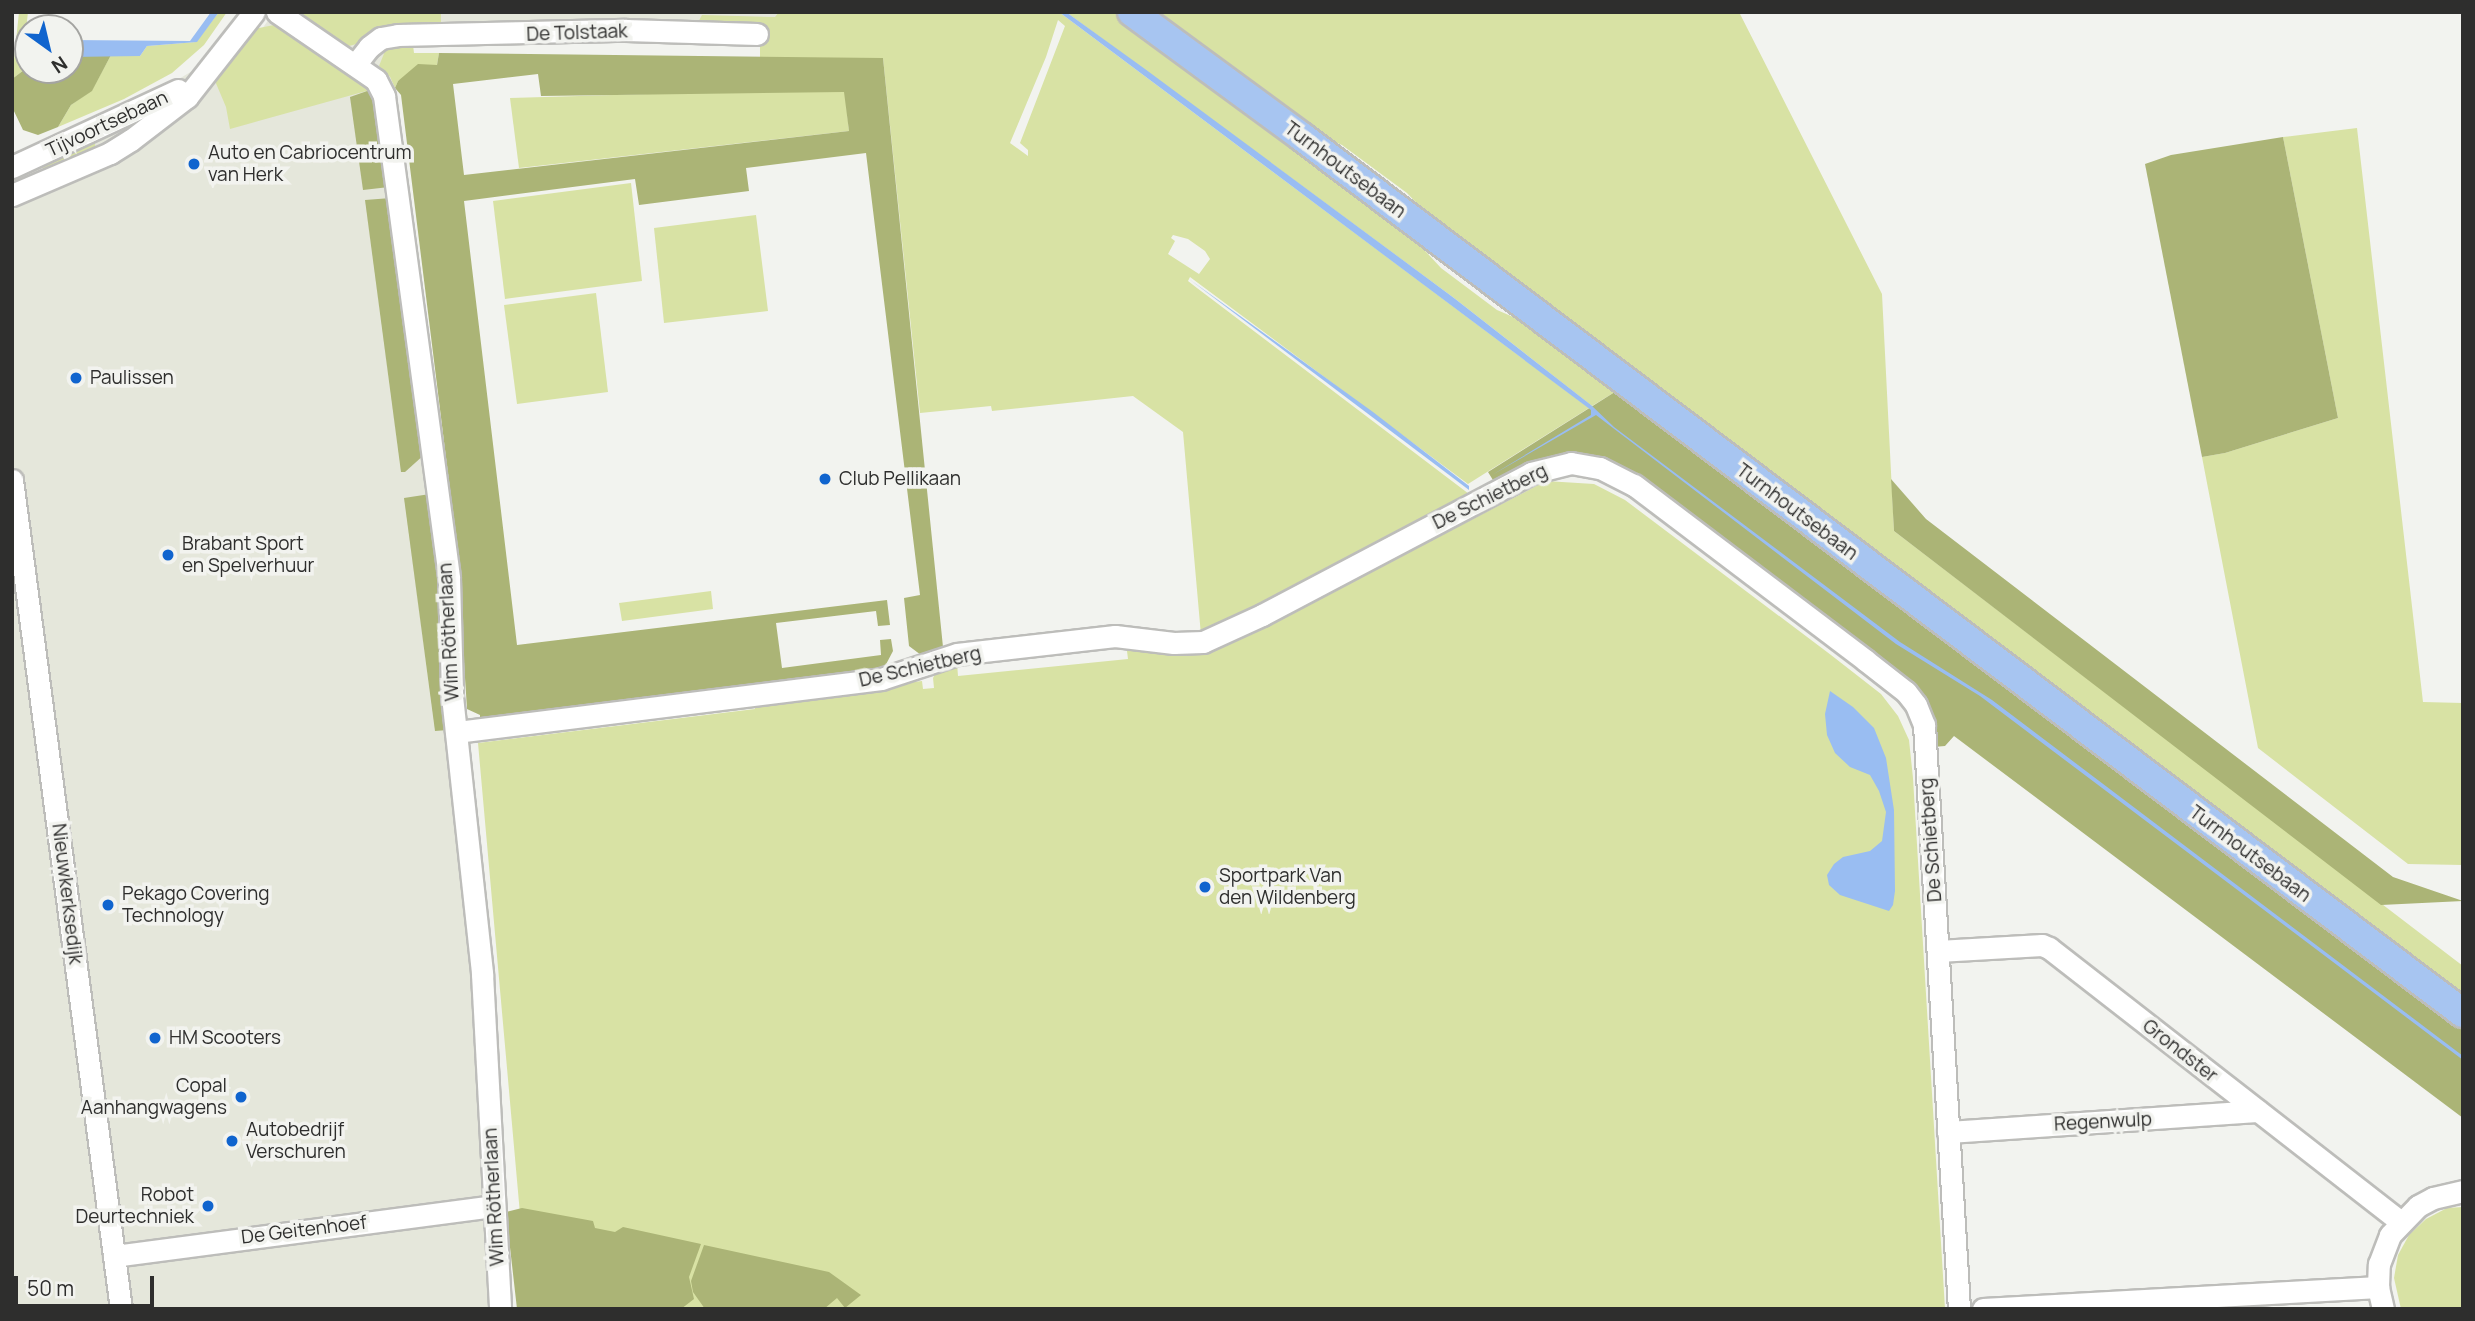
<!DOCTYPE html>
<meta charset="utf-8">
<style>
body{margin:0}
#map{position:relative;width:2475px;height:1321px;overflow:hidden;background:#f2f3ef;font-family:Manrope,sans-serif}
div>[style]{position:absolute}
.built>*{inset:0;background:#e5e7db}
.green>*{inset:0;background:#d8e2a4}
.forest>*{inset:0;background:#abb476}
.water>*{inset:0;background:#99bdf2}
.roads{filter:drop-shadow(2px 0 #bdbdba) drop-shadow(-2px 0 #bdbdba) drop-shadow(0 2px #bdbdba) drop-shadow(0 -2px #bdbdba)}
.minor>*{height:21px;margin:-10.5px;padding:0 10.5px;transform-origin:10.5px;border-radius:10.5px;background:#fff}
.major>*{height:28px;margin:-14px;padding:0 14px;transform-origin:14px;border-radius:14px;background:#a7c5f1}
.dots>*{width:19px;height:19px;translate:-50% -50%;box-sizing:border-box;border:4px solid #f2f3ef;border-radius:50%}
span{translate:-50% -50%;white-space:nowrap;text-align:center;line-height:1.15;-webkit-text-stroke:7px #f2f3ef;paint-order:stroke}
.street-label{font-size:19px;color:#2e2e2d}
.poi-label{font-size:19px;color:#2e2e2d}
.left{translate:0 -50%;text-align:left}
.right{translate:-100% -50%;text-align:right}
.frame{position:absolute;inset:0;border:14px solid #2e2e2d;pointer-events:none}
.north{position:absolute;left:14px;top:14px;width:70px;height:70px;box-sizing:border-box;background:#f2f3ef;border:2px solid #a4a4a1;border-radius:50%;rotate:146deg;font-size:19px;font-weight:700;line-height:28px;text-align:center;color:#2e2e2d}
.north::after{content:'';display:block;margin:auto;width:24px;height:32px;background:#1064ce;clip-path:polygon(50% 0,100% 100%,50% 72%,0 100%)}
.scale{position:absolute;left:14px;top:1276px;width:140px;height:32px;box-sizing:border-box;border:4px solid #2e2e2d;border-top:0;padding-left:9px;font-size:21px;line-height:24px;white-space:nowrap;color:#2e2e2d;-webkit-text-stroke:5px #f2f3ef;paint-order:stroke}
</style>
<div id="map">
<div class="built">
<i style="clip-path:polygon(274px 12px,787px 12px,780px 22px,399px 37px,376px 95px,429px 439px,470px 925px,493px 1309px,12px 1309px,12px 166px,66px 147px,262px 29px)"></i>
</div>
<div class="green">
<i style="clip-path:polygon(19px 12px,28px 12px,25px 39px,28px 67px,12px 79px)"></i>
<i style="clip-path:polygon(219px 12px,227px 12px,204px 45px,172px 73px,124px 99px,58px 127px,71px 105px,92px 90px,111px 55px,140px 56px,147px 46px,196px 42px)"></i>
<i style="clip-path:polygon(293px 12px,441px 14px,441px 26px,380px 28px,360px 43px,349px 46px,338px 43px)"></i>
<i style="clip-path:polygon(evenodd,779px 12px,1059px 12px,1589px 408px,1468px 484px,1190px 277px,1188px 281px,1197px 288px,1473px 497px,1201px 635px,1183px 432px,1133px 396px,992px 411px,991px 406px,920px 413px,883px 58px,760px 58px,760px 26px,696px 26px,702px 15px,775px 17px,779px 12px,1058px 20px,1065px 26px,1020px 143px,1028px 150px,1028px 156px,1010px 143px,1046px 57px,1058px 20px,779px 12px,1173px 235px,1188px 239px,1205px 251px,1210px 259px,1199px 274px,1168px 254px,1175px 241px,1171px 238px,1173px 235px)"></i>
<i style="clip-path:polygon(1066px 12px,1113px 12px,1403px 227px,1441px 268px,1497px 310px,1532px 325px,1618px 390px,1592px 406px,1454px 298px)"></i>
<i style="clip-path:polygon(1148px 12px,1739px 12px,1882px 294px,1894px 531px,2463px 966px,2463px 999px,1447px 235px,1407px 193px,1342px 145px,1310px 132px)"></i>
<i style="clip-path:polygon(274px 25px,370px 90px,230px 129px,226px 107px,215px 81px,254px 29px)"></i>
<i style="clip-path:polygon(413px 45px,414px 53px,439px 53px,437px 65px,398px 81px,395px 88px,390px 77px,379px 66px,385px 51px,383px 48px)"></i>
<i style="clip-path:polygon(752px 91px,845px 92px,849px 131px,519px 168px,510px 98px)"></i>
<i style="clip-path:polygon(2357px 128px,2423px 702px,2463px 703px,2463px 865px,2408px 864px,2258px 748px,2202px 457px,2225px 453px,2338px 418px,2283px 137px)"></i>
<i style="clip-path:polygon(94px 140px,96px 150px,46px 176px,40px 161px)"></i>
<i style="clip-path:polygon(631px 183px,642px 281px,505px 299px,493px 201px)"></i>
<i style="clip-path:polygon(756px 215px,768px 311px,664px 323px,654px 228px)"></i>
<i style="clip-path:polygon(596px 293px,608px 392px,517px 404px,504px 305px)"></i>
<i style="clip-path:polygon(1546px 481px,1594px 484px,1625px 500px,1831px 655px,1881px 694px,1898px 716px,1909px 740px,1913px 778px,1945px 1309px,525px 1309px,520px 1214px,478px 743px,755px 709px,754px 702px,922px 681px,923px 689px,934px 688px,933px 678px,938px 669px,957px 663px,958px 676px,1128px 659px,1126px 643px,1174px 649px,1359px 570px,1365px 575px)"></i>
<i style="clip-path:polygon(711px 591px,713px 609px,622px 621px,619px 603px)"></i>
<i style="clip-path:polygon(2463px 1207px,2463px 1309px,2401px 1309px,2394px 1278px,2398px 1255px,2409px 1235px,2426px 1219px,2447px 1208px)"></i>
</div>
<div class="forest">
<i style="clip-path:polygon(evenodd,439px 53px,883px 58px,943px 647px,921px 655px,909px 646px,904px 598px,920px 595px,866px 153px,746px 168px,749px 191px,639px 205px,635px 179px,464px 201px,517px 645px,887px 600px,890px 625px,878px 626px,876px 611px,776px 623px,782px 668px,881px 655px,880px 640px,891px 639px,893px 651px,882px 672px,480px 720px,480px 715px,467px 709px,456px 538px,401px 95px,395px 88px,398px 81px,418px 64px,437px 65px,439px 53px,538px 74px,541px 96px,844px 92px,849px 131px,464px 175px,453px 84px,538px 74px)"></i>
<i style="clip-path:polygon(75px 55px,111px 55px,92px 91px,71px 105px,58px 127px,38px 135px,23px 130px,12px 107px,12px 79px,28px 67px,28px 70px,70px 70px,70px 57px)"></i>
<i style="clip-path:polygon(370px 90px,373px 94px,389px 187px,363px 190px,350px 97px)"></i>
<i style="clip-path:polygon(2283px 137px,2338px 418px,2225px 453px,2202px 457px,2145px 164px,2171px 155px)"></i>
<i style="clip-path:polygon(391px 198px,425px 454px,405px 472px,401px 472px,365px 200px)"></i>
<i style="clip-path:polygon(1618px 390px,2463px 1025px,2463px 1118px,1954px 736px,1945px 746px,1933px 747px,1926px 708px,1596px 461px,1496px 485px,1488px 472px)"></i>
<i style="clip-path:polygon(1891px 479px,1926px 519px,2393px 877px,2463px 901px,2381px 905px,1894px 531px)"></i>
<i style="clip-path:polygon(430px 494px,441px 582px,448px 730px,435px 731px,404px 498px)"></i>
<i style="clip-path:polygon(522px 1208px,593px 1221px,595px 1228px,615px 1232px,623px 1227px,701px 1244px,689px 1277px,694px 1299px,681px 1309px,517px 1309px,506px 1212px)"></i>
<i style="clip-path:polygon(704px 1245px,829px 1272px,861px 1295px,845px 1308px,837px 1298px,824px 1309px,705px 1309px,693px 1292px,691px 1281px)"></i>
</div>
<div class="water">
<i style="clip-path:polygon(211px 12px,219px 12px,197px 42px,147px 46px,140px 56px,70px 57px,70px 40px,190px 41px)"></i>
<i style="clip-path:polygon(1059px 12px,1066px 12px,1145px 69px,1454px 298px,1591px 405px,1614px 427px,1900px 642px,1992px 700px,2463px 1056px,2463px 1060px,1980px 696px,1896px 644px,1596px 415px,1492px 475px,1591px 415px,1591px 410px)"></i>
<i style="clip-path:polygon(1189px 279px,1373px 412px,1469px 486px,1469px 490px)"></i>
<i style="clip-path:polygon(1830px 691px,1853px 707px,1874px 728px,1886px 758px,1894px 810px,1895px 891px,1893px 905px,1889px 911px,1840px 895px,1829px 885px,1827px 875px,1834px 864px,1843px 857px,1870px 851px,1882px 841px,1886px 812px,1879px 791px,1870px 775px,1850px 767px,1835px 753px,1827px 735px,1825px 714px)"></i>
</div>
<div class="roads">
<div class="minor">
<i style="left:277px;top:12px;width:120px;rotate:34.5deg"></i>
<i style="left:376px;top:80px;width:18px;rotate:63deg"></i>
<i style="left:384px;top:96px;width:486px;rotate:82.3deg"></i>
<i style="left:449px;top:578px;width:118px;rotate:88.5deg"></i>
<i style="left:452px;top:696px;width:280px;rotate:83.8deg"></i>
<i style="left:482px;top:974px;width:335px;rotate:86.9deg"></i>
<i style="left:355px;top:65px;width:23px;rotate:-52deg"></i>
<i style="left:369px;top:47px;width:15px;rotate:-37deg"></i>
<i style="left:381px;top:38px;width:17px;rotate:-10deg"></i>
<i style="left:398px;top:35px;width:228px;rotate:-1.3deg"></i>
<i style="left:626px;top:30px;width:131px;rotate:1.7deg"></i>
<i style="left:12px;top:167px;width:183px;rotate:-24.9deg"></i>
<i style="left:12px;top:195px;width:107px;rotate:-23.2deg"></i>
<i style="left:110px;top:153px;width:25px;rotate:-32deg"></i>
<i style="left:131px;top:140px;width:71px;rotate:-37.5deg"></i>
<i style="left:187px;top:97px;width:108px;rotate:-51.8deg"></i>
<i style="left:12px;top:480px;width:836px;rotate:82.51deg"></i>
<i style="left:456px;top:732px;width:428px;rotate:-7.1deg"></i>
<i style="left:881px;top:679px;width:80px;rotate:-18.2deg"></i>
<i style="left:957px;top:654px;width:159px;rotate:-6.5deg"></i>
<i style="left:1115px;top:636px;width:59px;rotate:6.8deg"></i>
<i style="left:1174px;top:643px;width:29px;rotate:-2deg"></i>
<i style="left:1203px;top:642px;width:65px;rotate:-24.6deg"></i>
<i style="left:1262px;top:615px;width:304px;rotate:-27.8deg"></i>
<i style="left:1531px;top:473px;width:41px;rotate:-14deg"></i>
<i style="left:1571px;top:463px;width:29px;rotate:10deg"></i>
<i style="left:1600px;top:468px;width:38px;rotate:27deg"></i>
<i style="left:1634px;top:485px;width:290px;rotate:37.1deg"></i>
<i style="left:1865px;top:660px;width:52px;rotate:38deg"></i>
<i style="left:1906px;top:692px;width:16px;rotate:52deg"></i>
<i style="left:1916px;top:705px;width:22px;rotate:68deg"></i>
<i style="left:1924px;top:725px;width:585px;rotate:86.57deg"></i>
<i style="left:1938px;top:951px;width:104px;rotate:-3.3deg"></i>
<i style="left:2042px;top:945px;width:8px;rotate:23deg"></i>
<i style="left:2049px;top:948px;width:446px;rotate:37.9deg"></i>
<i style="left:1948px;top:1132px;width:310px;rotate:-3.9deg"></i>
<i style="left:114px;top:1256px;width:383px;rotate:-7.5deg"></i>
<i style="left:1983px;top:1309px;width:396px;rotate:-3.2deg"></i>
<i style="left:2383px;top:1309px;width:23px;rotate:-103deg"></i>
<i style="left:2378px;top:1287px;width:23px;rotate:-88deg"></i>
<i style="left:2379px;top:1264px;width:31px;rotate:-69deg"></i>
<i style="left:2390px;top:1235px;width:40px;rotate:-46deg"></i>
<i style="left:2418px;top:1206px;width:17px;rotate:-28deg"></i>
<i style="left:2433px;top:1198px;width:31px;rotate:-13deg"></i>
</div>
<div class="major">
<i style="left:1132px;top:12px;width:211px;rotate:36.3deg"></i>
<i style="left:1302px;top:137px;width:1454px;rotate:37.04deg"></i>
</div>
</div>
<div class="dots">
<i style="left:194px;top:164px;background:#1064ce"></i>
<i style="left:76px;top:378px;background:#1064ce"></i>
<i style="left:825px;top:479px;background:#1064ce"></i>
<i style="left:168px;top:555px;background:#1064ce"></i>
<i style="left:1205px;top:887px;background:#1064ce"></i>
<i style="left:108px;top:905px;background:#1064ce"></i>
<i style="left:155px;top:1038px;background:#1064ce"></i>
<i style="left:241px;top:1097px;background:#1064ce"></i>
<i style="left:232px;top:1141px;background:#1064ce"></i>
<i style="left:208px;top:1206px;background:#1064ce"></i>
</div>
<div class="street-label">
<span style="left:577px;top:33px;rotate:-2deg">De Tolstaak</span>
<span style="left:107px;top:124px;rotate:-25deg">Tijvoortsebaan</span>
<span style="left:1345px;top:170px;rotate:37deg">Turnhoutsebaan</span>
<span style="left:1490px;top:497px;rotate:-26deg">De Schietberg</span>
<span style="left:1797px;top:512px;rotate:37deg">Turnhoutsebaan</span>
<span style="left:449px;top:632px;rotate:-93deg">Wim Rötherlaan</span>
<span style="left:920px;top:667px;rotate:-13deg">De Schietberg</span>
<span style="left:1931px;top:840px;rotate:-94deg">De Schietberg</span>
<span style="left:2250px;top:854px;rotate:37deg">Turnhoutsebaan</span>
<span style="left:67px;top:894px;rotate:83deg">Nieuwkerksedijk</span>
<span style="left:2180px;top:1051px;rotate:38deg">Grondster</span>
<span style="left:2103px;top:1122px;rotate:-3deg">Regenwulp</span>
<span style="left:494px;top:1197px;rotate:-93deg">Wim Rötherlaan</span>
<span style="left:304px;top:1230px;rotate:-7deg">De Geitenhoef</span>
</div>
<div class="poi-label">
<span class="left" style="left:208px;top:164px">Auto en Cabriocentrum<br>van Herk</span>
<span class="left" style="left:90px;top:378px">Paulissen</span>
<span class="left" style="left:839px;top:479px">Club Pellikaan</span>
<span class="left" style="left:182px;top:555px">Brabant Sport<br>en Spelverhuur</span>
<span class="left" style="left:1219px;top:887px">Sportpark Van<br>den Wildenberg</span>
<span class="left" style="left:122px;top:905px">Pekago Covering<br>Technology</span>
<span class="left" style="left:169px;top:1038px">HM Scooters</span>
<span class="right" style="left:227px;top:1097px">Copal<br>Aanhangwagens</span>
<span class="left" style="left:246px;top:1141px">Autobedrijf<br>Verschuren</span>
<span class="right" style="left:194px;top:1206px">Robot<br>Deurtechniek</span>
</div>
<div class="frame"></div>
<div class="north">N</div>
<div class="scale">50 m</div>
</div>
